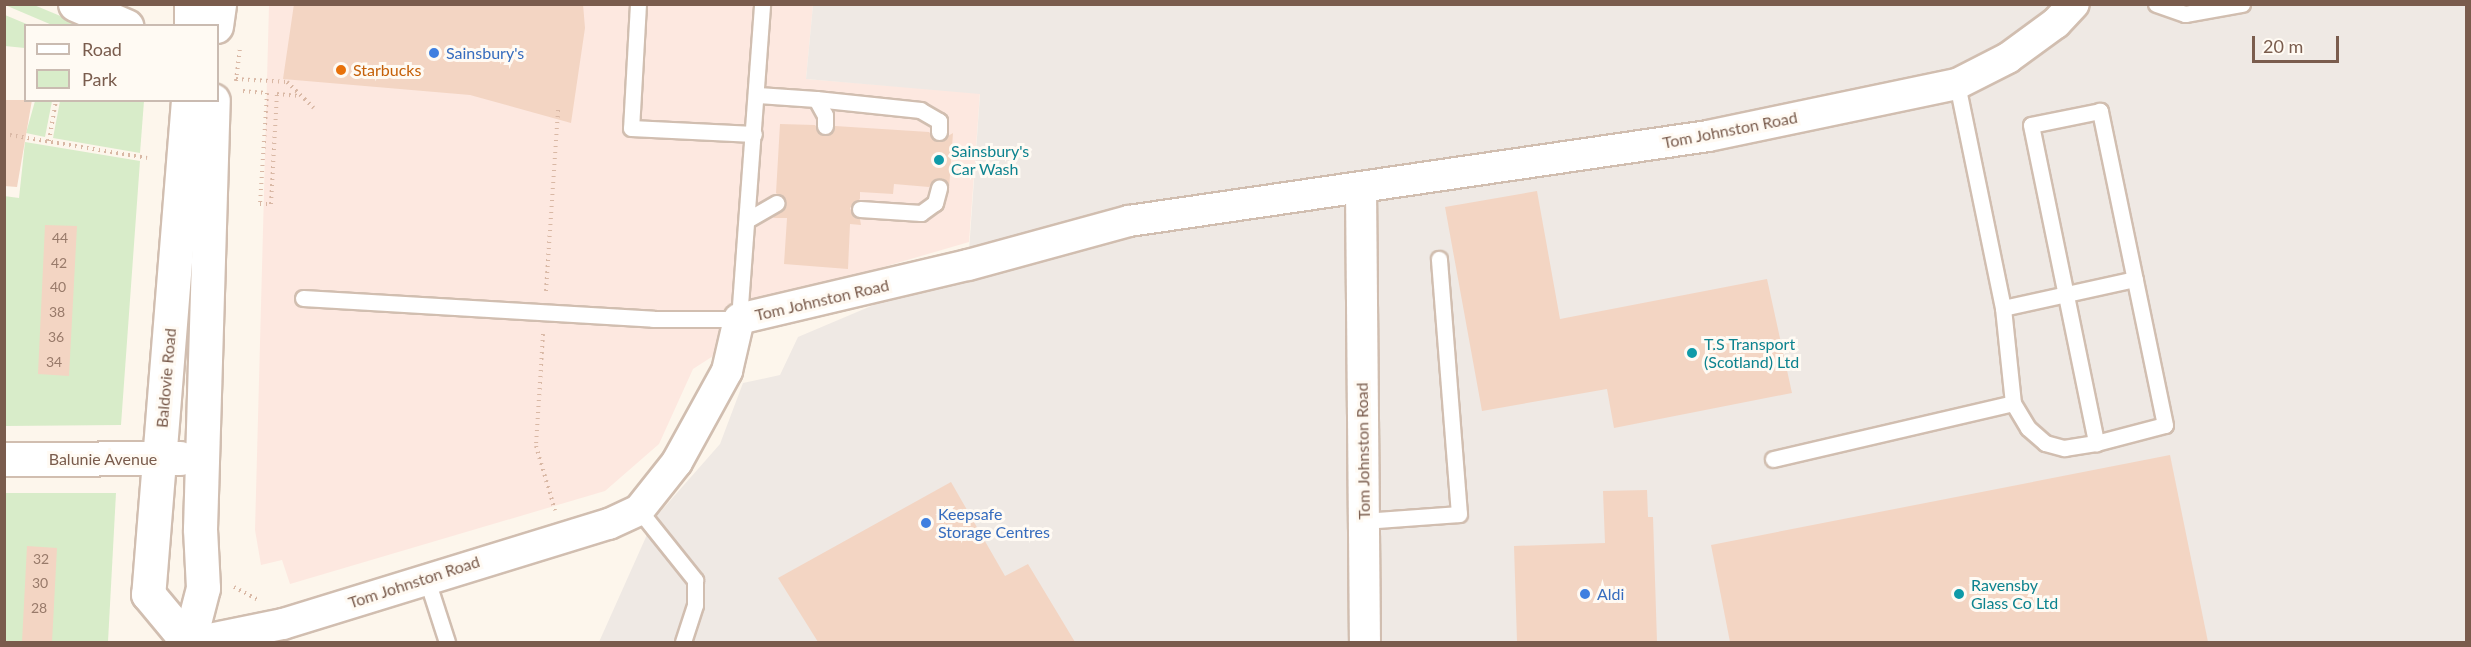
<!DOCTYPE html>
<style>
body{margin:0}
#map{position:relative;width:2471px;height:647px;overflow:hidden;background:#fdf6ec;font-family:Lato,sans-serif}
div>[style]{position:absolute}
.commercial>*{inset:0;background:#fde8e0}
.industrial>*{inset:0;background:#efe9e4}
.green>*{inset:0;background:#d8ecc9}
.building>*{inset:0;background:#f3d5c3}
.path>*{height:4px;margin-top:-2px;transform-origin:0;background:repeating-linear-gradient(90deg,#d9b8a5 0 1.5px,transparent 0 6px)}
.roads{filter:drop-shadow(2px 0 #d1beb0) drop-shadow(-2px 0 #d1beb0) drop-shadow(0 2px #d1beb0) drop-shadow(0 -2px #d1beb0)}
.lane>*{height:15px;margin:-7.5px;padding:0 7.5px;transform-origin:7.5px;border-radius:7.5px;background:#fff}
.street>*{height:30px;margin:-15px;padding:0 15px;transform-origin:15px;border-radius:15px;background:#fff}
.secondary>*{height:33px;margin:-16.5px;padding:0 16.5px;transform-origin:16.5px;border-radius:16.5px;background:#fff}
.dots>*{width:16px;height:16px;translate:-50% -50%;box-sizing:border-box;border:3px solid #fffaf3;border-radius:50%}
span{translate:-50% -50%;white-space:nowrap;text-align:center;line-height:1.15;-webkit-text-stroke:6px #fffaf3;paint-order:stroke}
.number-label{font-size:14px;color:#987a6a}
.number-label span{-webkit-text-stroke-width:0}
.shop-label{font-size:16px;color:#366cbe}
.left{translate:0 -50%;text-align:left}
.food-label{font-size:16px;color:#c56008}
.street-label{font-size:16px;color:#7a5c4d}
.culture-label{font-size:16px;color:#0d838f}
.frame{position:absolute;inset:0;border:6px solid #7a5c4d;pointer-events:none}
.legend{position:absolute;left:24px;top:24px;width:195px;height:78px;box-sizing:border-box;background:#fffaf3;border:2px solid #cabbb1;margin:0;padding:8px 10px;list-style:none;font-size:18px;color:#7a5c4d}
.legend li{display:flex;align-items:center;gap:12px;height:30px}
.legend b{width:30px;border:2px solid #cabbb1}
.scale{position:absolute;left:2252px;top:36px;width:87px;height:27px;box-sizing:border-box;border:3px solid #7a5c4d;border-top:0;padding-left:8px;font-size:18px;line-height:21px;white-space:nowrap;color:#7a5c4d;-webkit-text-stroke:4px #fffaf3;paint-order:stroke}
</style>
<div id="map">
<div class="commercial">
<i style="clip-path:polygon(269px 5px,813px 5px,806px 79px,980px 93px,969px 242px,825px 284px,693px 369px,659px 444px,605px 491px,290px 584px,282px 560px,261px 565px,255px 530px)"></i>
</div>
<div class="industrial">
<i style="clip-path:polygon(813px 5px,2466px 5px,2466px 642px,599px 642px,654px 519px,720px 444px,743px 383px,780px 375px,798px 337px,968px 265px,980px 94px,806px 79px)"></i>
</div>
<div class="green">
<i style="clip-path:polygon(5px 5px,34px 5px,82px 25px,52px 25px)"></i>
<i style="clip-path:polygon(5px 15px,29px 25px,26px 26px,25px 48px,5px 46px)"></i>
<i style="clip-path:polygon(35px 101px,52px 101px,45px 137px,26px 133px)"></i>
<i style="clip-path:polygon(60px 101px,144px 101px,140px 153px,53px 138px)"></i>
<i style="clip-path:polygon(25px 142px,140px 161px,121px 425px,5px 426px,4px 196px,19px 198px)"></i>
<i style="clip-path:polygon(4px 493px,116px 493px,108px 642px,5px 642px)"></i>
</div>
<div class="building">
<i style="clip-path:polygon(294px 4px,583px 4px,585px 28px,571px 123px,470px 95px,283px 79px)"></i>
<i style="clip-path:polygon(4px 100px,32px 100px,17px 187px,4px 186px)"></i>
<i style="clip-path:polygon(780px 124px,815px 125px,824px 136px,835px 126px,929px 132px,938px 142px,953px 133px,949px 189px,945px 181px,937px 179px,929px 187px,894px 184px,893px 194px,860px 192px,860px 199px,850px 208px,854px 217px,860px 219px,861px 225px,850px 224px,848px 269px,784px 264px,787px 218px,773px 218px,786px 204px,776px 193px)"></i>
<i style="clip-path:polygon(1537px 191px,1560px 319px,1767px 279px,1792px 393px,1614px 428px,1607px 389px,1482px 411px,1445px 207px)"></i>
<i style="clip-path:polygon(45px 225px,77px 226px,69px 376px,38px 374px)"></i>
<i style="clip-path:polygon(2170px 455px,2208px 642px,1730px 642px,1711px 545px)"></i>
<i style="clip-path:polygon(951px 482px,1005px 576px,1028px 564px,1075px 642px,818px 642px,778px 578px)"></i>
<i style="clip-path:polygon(1647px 490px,1648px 517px,1653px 517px,1657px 642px,1517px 642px,1514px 546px,1605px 543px,1603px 491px)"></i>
<i style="clip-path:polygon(27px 546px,57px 548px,52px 642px,22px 642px)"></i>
</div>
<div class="path">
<i style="left:236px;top:79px;width:51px;rotate:3.4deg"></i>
<i style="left:287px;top:82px;width:37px;rotate:44deg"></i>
<i style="left:236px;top:81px;width:34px;rotate:-83deg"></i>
<i style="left:243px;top:91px;width:24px;rotate:5deg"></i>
<i style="left:267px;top:93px;width:111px;rotate:93.6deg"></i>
<i style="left:260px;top:204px;width:11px"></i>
<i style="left:271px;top:204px;width:110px;rotate:-86.9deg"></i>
<i style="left:277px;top:94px;width:23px;rotate:5deg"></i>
<i style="left:4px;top:134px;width:145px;rotate:9.5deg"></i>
<i style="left:49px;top:141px;width:42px;rotate:-80.3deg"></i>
<i style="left:546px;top:291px;width:183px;rotate:-86.2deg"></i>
<i style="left:543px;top:334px;width:112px;rotate:93.6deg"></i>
<i style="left:536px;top:446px;width:67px;rotate:73.5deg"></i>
<i style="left:234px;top:587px;width:26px;rotate:28deg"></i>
</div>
<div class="roads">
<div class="lane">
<i style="left:638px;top:4px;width:124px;rotate:93.2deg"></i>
<i style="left:631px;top:128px;width:123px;rotate:2.8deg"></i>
<i style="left:2156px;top:4px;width:31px;rotate:19deg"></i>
<i style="left:2185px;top:14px;width:58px;rotate:-10deg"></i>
<i style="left:1957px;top:84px;width:229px;rotate:78.4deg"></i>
<i style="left:2003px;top:308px;width:96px;rotate:84deg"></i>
<i style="left:2013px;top:403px;width:29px;rotate:59deg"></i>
<i style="left:2028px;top:428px;width:23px;rotate:41deg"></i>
<i style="left:2045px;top:443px;width:20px;rotate:15deg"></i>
<i style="left:2064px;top:448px;width:32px;rotate:-9deg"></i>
<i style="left:2096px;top:443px;width:71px;rotate:-14.6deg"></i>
<i style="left:2165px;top:425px;width:321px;rotate:-101.7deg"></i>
<i style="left:2100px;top:111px;width:70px;rotate:168.5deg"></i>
<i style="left:2031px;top:125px;width:325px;rotate:78.4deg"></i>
<i style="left:758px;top:95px;width:58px;rotate:3.9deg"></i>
<i style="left:816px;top:99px;width:18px;rotate:61deg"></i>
<i style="left:825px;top:115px;width:11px;rotate:90deg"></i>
<i style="left:816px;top:99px;width:105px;rotate:6deg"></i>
<i style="left:920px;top:110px;width:22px;rotate:30deg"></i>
<i style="left:939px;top:121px;width:11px;rotate:90deg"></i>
<i style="left:860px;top:209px;width:61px;rotate:3.8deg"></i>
<i style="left:921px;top:213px;width:17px;rotate:-36deg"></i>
<i style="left:935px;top:203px;width:16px;rotate:-75deg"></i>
<i style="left:747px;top:220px;width:34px;rotate:-30deg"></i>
<i style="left:303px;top:298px;width:351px;rotate:3.4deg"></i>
<i style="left:653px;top:319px;width:86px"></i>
<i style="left:739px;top:319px;width:316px;rotate:-85.8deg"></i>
<i style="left:2003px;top:308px;width:135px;rotate:-12.4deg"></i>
<i style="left:1773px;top:459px;width:246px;rotate:-13.1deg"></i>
<i style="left:639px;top:510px;width:90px;rotate:51.3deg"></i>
<i style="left:695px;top:580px;width:25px;rotate:90deg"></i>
<i style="left:695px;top:605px;width:39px;rotate:108deg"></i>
<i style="left:1364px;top:521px;width:95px;rotate:-4.2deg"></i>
<i style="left:1459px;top:514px;width:256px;rotate:-94.5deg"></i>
<i style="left:426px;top:577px;width:68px;rotate:72.1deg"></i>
</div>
<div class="street">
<i style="left:1361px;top:188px;width:454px;rotate:89.5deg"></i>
<i style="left:195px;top:642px;width:90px;rotate:-11.6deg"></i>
<i style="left:283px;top:624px;width:341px;rotate:-17.1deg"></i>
<i style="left:609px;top:524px;width:33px;rotate:-25deg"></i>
<i style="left:639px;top:510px;width:61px;rotate:-51.6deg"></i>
<i style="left:677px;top:462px;width:104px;rotate:-61.2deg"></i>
<i style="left:727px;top:371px;width:53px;rotate:-77deg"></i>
<i style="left:739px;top:319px;width:235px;rotate:-13.3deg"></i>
<i style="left:968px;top:265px;width:167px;rotate:-15.3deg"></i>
<i style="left:1129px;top:221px;width:585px;rotate:-8.35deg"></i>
<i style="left:1708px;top:136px;width:254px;rotate:-11.8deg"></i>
<i style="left:1957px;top:84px;width:57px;rotate:-27deg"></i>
<i style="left:2008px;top:58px;width:59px;rotate:-36.1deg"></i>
<i style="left:2056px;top:23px;width:26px;rotate:-47deg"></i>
</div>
<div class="secondary">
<i style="left:75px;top:4px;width:56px;rotate:23.3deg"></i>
<i style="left:191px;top:26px;width:22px;rotate:-90deg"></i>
<i style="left:216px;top:26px;width:22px;rotate:-82deg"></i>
<i style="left:188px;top:100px;width:496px;rotate:94.6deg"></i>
<i style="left:148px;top:594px;width:62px;rotate:50.2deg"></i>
<i style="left:4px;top:459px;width:176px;rotate:-0.3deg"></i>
<i style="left:189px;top:642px;width:56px;rotate:-75.5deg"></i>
<i style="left:203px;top:588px;width:59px;rotate:-92.9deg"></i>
<i style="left:200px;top:529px;width:429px;rotate:-88.3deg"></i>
</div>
</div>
<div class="dots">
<i style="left:434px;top:53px;background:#3f7fe0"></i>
<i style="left:341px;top:70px;background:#e8710a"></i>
<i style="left:939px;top:160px;background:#0f9aa8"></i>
<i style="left:1692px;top:353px;background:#0f9aa8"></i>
<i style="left:926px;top:523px;background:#3f7fe0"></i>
<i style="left:1585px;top:594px;background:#3f7fe0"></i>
<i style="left:1959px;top:594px;background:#0f9aa8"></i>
</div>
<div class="number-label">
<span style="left:60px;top:238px">44</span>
<span style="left:59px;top:263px">42</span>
<span style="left:58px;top:287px">40</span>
<span style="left:57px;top:312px">38</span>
<span style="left:56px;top:337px">36</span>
<span style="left:54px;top:362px">34</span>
<span style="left:41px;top:559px">32</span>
<span style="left:40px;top:583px">30</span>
<span style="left:39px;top:608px">28</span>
</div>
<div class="shop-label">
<span class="left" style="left:446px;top:53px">Sainsbury's</span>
<span class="left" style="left:938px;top:523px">Keepsafe<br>Storage Centres</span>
<span class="left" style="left:1597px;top:594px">Aldi</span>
</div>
<div class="food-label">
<span class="left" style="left:353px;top:70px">Starbucks</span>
</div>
<div class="street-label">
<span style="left:1730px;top:130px;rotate:-11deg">Tom Johnston Road</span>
<span style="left:822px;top:300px;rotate:-13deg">Tom Johnston Road</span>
<span style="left:166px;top:378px;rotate:-85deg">Baldovie Road</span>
<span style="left:1363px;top:451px;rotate:-91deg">Tom Johnston Road</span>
<span style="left:103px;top:459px">Balunie Avenue</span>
<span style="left:414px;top:582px;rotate:-18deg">Tom Johnston Road</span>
</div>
<div class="culture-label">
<span class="left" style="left:951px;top:160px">Sainsbury's<br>Car Wash</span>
<span class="left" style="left:1704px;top:353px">T.S Transport<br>(Scotland) Ltd</span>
<span class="left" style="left:1971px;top:594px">Ravensby<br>Glass Co Ltd</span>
</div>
<div class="frame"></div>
<ul class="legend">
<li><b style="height:8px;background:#fff"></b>Road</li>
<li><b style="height:16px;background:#d8ecc9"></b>Park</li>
</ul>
<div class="scale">20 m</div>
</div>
